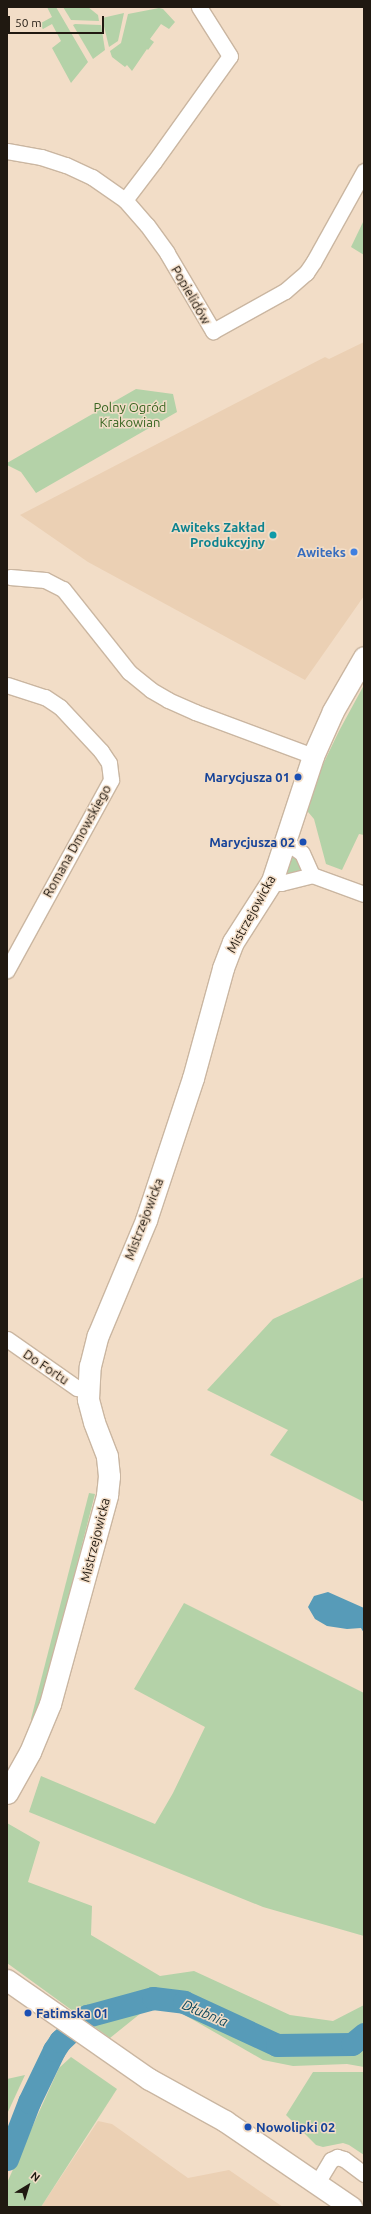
<!DOCTYPE html>
<meta charset="utf-8">
<style>
body{margin:0}
#map{position:relative;width:371px;height:2214px;overflow:hidden;background:#f2ddc7;font-family:Ubuntu,sans-serif}
div>[style]{position:absolute}
.built>*{inset:0;background:#ebd0b4}
.green>*{inset:0;background:#b4d2a8}
.water>*{inset:0;background:#579bb8}
.river>*{height:23px;margin:-11.5px;padding:0 11.5px;transform-origin:11.5px;border-radius:11.5px;background:#579bb8}
.roads{filter:drop-shadow(1px 0 #cab6a1) drop-shadow(-1px 0 #cab6a1) drop-shadow(0 1px #cab6a1) drop-shadow(0 -1px #cab6a1)}
.street>*{height:15px;margin:-7.5px;padding:0 7.5px;transform-origin:7.5px;border-radius:7.5px;background:#fff}
.secondary>*{height:21px;margin:-10.5px;padding:0 10.5px;transform-origin:10.5px;border-radius:10.5px;background:#fff}
.dots>*{width:11px;height:11px;translate:-50% -50%;box-sizing:border-box;border:2px solid #f2ddc7;border-radius:50%}
span{translate:-50% -50%;white-space:nowrap;text-align:center;line-height:1.15;-webkit-text-stroke:3px #f2ddc7;paint-order:stroke}
.street-label{font-size:13px;color:#201911}
.park-label{font-size:13px;color:#376520}
.culture-label{font-size:13px;color:#0d838f;font-weight:700}
.right{translate:-100% -50%;text-align:right}
.shop-label{font-size:13px;color:#366cbe;font-weight:700}
.transit-label{font-size:13px;color:#164399;font-weight:700}
.left{translate:0 -50%;text-align:left}
.water-label{font-size:14px;color:#0f495e;font-style:italic}
.frame{position:absolute;inset:0;border:8px solid #201911;pointer-events:none}
.north{position:absolute;left:8px;top:2166px;width:40px;height:40px;-webkit-text-stroke:3px #f2ddc7;paint-order:stroke;rotate:38deg;font-size:11px;font-weight:700;line-height:16px;text-align:center;color:#201911}
.north::after{content:'';display:block;margin:auto;width:14px;height:18px;background:#201911;clip-path:polygon(50% 0,100% 100%,50% 72%,0 100%)}
.scale{position:absolute;left:8px;top:16px;width:96px;height:18px;box-sizing:border-box;border:2px solid #201911;border-top:0;padding-left:5px;font-size:12px;line-height:14px;white-space:nowrap;color:#201911;-webkit-text-stroke:3px #f2ddc7;paint-order:stroke}
</style>
<div id="map">
<div class="built">
<i style="clip-path:polygon(364px 342px,364px 596px,305px 680px,88px 562px,20px 515px,325px 357px,329px 359px)"></i>
<i style="clip-path:polygon(98px 2121px,112px 2124px,188px 2178px,229px 2170px,283px 2207px,41px 2207px)"></i>
</div>
<div class="green">
<i style="clip-path:polygon(47px 7px,56px 7px,88px 62px,71px 83px,52px 48px,61px 41px,52px 24px,43px 29px,40px 26px,41px 23px,52px 17px)"></i>
<i style="clip-path:polygon(63px 7px,88px 7px,98px 15px,99px 21px,71px 20px)"></i>
<i style="clip-path:polygon(159px 8px,163px 9px,175px 22px,169px 29px,161px 24px,150px 39px,154px 42px,148px 50px,147px 49px,132px 71px,127px 65px,125px 67px,112px 57px,110px 51px,121px 43px,128px 14px)"></i>
<i style="clip-path:polygon(124px 13px,118px 41px,109px 47px,102px 18px)"></i>
<i style="clip-path:polygon(75px 24px,101px 25px,105px 50px,93px 59px,73px 25px)"></i>
<i style="clip-path:polygon(364px 220px,364px 255px,351px 247px)"></i>
<i style="clip-path:polygon(136px 389px,173px 394px,177px 412px,36px 493px,21px 472px,7px 465px,7px 463px)"></i>
<i style="clip-path:polygon(364px 685px,364px 835px,359px 834px,342px 870px,326px 864px,314px 819px,303px 806px,339px 731px)"></i>
<i style="clip-path:polygon(291px 855px,295px 855px,303px 869px,300px 872px,285px 876px,282px 869px)"></i>
<i style="clip-path:polygon(364px 1277px,364px 1502px,270px 1455px,288px 1430px,207px 1390px,273px 1319px)"></i>
<i style="clip-path:polygon(89px 1493px,95px 1494px,45px 1689px,32px 1724px,31px 1719px)"></i>
<i style="clip-path:polygon(184px 1603px,364px 1693px,364px 1936px,263px 1907px,29px 1812px,41px 1776px,155px 1824px,173px 1793px,205px 1727px,134px 1689px)"></i>
<i style="clip-path:polygon(7px 1823px,40px 1842px,28px 1882px,92px 1906px,91px 1935px,160px 1976px,194px 1971px,290px 2015px,333px 2021px,364px 2005px,364px 2067px,347px 2064px,293px 2066px,263px 2060px,169px 2006px,146px 2009px,110px 2038px,7px 1963px)"></i>
<i style="clip-path:polygon(71px 2057px,117px 2089px,41px 2207px,7px 2207px,7px 2183px,14px 2167px,59px 2068px)"></i>
<i style="clip-path:polygon(313px 2072px,364px 2072px,364px 2155px,349px 2145px,343px 2143px,323px 2147px,316px 2145px,286px 2115px)"></i>
<i style="clip-path:polygon(25px 2075px,7px 2114px,7px 2079px)"></i>
</div>
<div class="water">
<i style="clip-path:polygon(328px 1592px,364px 1608px,364px 1633px,361px 1628px,347px 1629px,327px 1626px,315px 1619px,308px 1607px,314px 1596px)"></i>
</div>
<div class="river">
<i style="left:7px;top:2159px;width:61px;rotate:-68.9deg"></i>
<i style="left:29px;top:2102px;width:58px;rotate:-64.3deg"></i>
<i style="left:54px;top:2050px;width:11px;rotate:-56deg"></i>
<i style="left:60px;top:2041px;width:37px;rotate:-43deg"></i>
<i style="left:87px;top:2016px;width:68px;rotate:-15.3deg"></i>
<i style="left:153px;top:1998px;width:31px;rotate:7deg"></i>
<i style="left:184px;top:2002px;width:102px;rotate:24.8deg"></i>
<i style="left:277px;top:2045px;width:75px;rotate:-0.8deg"></i>
<i style="left:352px;top:2044px;width:16px;rotate:-40deg"></i>
</div>
<div class="roads">
<div class="street">
<i style="left:7px;top:151px;width:35px;rotate:10deg"></i>
<i style="left:41px;top:157px;width:26px;rotate:18deg"></i>
<i style="left:66px;top:165px;width:29px;rotate:25deg"></i>
<i style="left:92px;top:177px;width:40px;rotate:34.9deg"></i>
<i style="left:125px;top:200px;width:33px;rotate:49deg"></i>
<i style="left:147px;top:225px;width:34px;rotate:54deg"></i>
<i style="left:167px;top:253px;width:91px;rotate:59.5deg"></i>
<i style="left:213px;top:331px;width:82px;rotate:-29.1deg"></i>
<i style="left:285px;top:291px;width:28px;rotate:-41deg"></i>
<i style="left:306px;top:273px;width:14px;rotate:-56deg"></i>
<i style="left:314px;top:261px;width:103px;rotate:-60.9deg"></i>
<i style="left:125px;top:200px;width:48px;rotate:-52.7deg"></i>
<i style="left:154px;top:162px;width:130px;rotate:-54.4deg"></i>
<i style="left:230px;top:56px;width:58px;rotate:-122.3deg"></i>
<i style="left:10px;top:577px;width:35px;rotate:5deg"></i>
<i style="left:45px;top:580px;width:20px;rotate:27deg"></i>
<i style="left:63px;top:589px;width:106px;rotate:51.5deg"></i>
<i style="left:129px;top:672px;width:28px;rotate:39deg"></i>
<i style="left:151px;top:690px;width:20px;rotate:30deg"></i>
<i style="left:168px;top:700px;width:30px;rotate:24deg"></i>
<i style="left:195px;top:712px;width:126px;rotate:20.4deg"></i>
<i style="left:7px;top:685px;width:40px;rotate:18deg"></i>
<i style="left:45px;top:697px;width:18px;rotate:34deg"></i>
<i style="left:60px;top:707px;width:60px;rotate:47deg"></i>
<i style="left:101px;top:751px;width:14px;rotate:56deg"></i>
<i style="left:109px;top:763px;width:17px;rotate:83deg"></i>
<i style="left:111px;top:780px;width:217px;rotate:118.7deg"></i>
<i style="left:286px;top:842px;width:19px;rotate:35deg"></i>
<i style="left:302px;top:853px;width:24px;rotate:66deg"></i>
<i style="left:272px;top:881px;width:9px;rotate:13deg"></i>
<i style="left:281px;top:883px;width:32px;rotate:-14deg"></i>
<i style="left:312px;top:875px;width:55px;rotate:20.1deg"></i>
<i style="left:7px;top:1339px;width:85px;rotate:35deg"></i>
<i style="left:77px;top:1388px;width:11px;rotate:10deg"></i>
<i style="left:317px;top:2183px;width:27px;rotate:-59deg"></i>
<i style="left:331px;top:2160px;width:7px;rotate:-27deg"></i>
<i style="left:337px;top:2157px;width:7px;rotate:16deg"></i>
<i style="left:344px;top:2159px;width:25px;rotate:37deg"></i>
</div>
<div class="secondary">
<i style="left:7px;top:1793px;width:47px;rotate:-60.7deg"></i>
<i style="left:30px;top:1752px;width:52px;rotate:-67.4deg"></i>
<i style="left:50px;top:1704px;width:217px;rotate:-74.7deg"></i>
<i style="left:107px;top:1495px;width:19px;rotate:-84deg"></i>
<i style="left:109px;top:1476px;width:20px;rotate:-96deg"></i>
<i style="left:107px;top:1456px;width:36px;rotate:-111deg"></i>
<i style="left:94px;top:1422px;width:24px;rotate:-105deg"></i>
<i style="left:88px;top:1399px;width:33px;rotate:-87deg"></i>
<i style="left:90px;top:1366px;width:32px;rotate:-76deg"></i>
<i style="left:98px;top:1335px;width:125px;rotate:-67.3deg"></i>
<i style="left:146px;top:1220px;width:150px;rotate:-71.7deg"></i>
<i style="left:193px;top:1078px;width:114px;rotate:-74.7deg"></i>
<i style="left:223px;top:968px;width:28px;rotate:-69deg"></i>
<i style="left:233px;top:942px;width:72px;rotate:-57.4deg"></i>
<i style="left:272px;top:881px;width:132px;rotate:-71.8deg"></i>
<i style="left:313px;top:756px;width:49px;rotate:-66deg"></i>
<i style="left:333px;top:711px;width:62px;rotate:-60.1deg"></i>
<i style="left:7px;top:1980px;width:173px;rotate:34.9deg"></i>
<i style="left:149px;top:2079px;width:87px;rotate:28.9deg"></i>
<i style="left:225px;top:2121px;width:153px;rotate:34.3deg"></i>
</div>
</div>
<div class="dots">
<i style="left:273px;top:535px;background:#0f9aa8"></i>
<i style="left:354px;top:552px;background:#3f7fe0"></i>
<i style="left:298px;top:777px;background:#1a4fb4"></i>
<i style="left:303px;top:842px;background:#1a4fb4"></i>
<i style="left:28px;top:2013px;background:#1a4fb4"></i>
<i style="left:248px;top:2127px;background:#1a4fb4"></i>
</div>
<div class="street-label">
<span style="left:191px;top:295px;rotate:60deg">Popielidów</span>
<span style="left:77px;top:841px;rotate:-61deg">Romana Dmowskiego</span>
<span style="left:251px;top:914px;rotate:-61deg">Mistrzejowicka</span>
<span style="left:144px;top:1219px;rotate:-69deg">Mistrzejowicka</span>
<span style="left:46px;top:1367px;rotate:34deg">Do Fortu</span>
<span style="left:95px;top:1540px;rotate:-76deg">Mistrzejowicka</span>
</div>
<div class="park-label">
<span style="left:130px;top:415px">Polny Ogród<br>Krakowian</span>
</div>
<div class="culture-label">
<span class="right" style="left:265px;top:535px">Awiteks Zakład<br>Produkcyjny</span>
</div>
<div class="shop-label">
<span class="right" style="left:346px;top:552px">Awiteks</span>
</div>
<div class="transit-label">
<span class="right" style="left:290px;top:777px">Marycjusza 01</span>
<span class="right" style="left:295px;top:842px">Marycjusza 02</span>
<span class="left" style="left:36px;top:2013px">Fatimska 01</span>
<span class="left" style="left:256px;top:2127px">Nowolipki 02</span>
</div>
<div class="water-label">
<span style="left:205px;top:2013px;rotate:23deg">Dłubnia</span>
</div>
<div class="frame"></div>
<div class="north">N</div>
<div class="scale">50 m</div>
</div>
